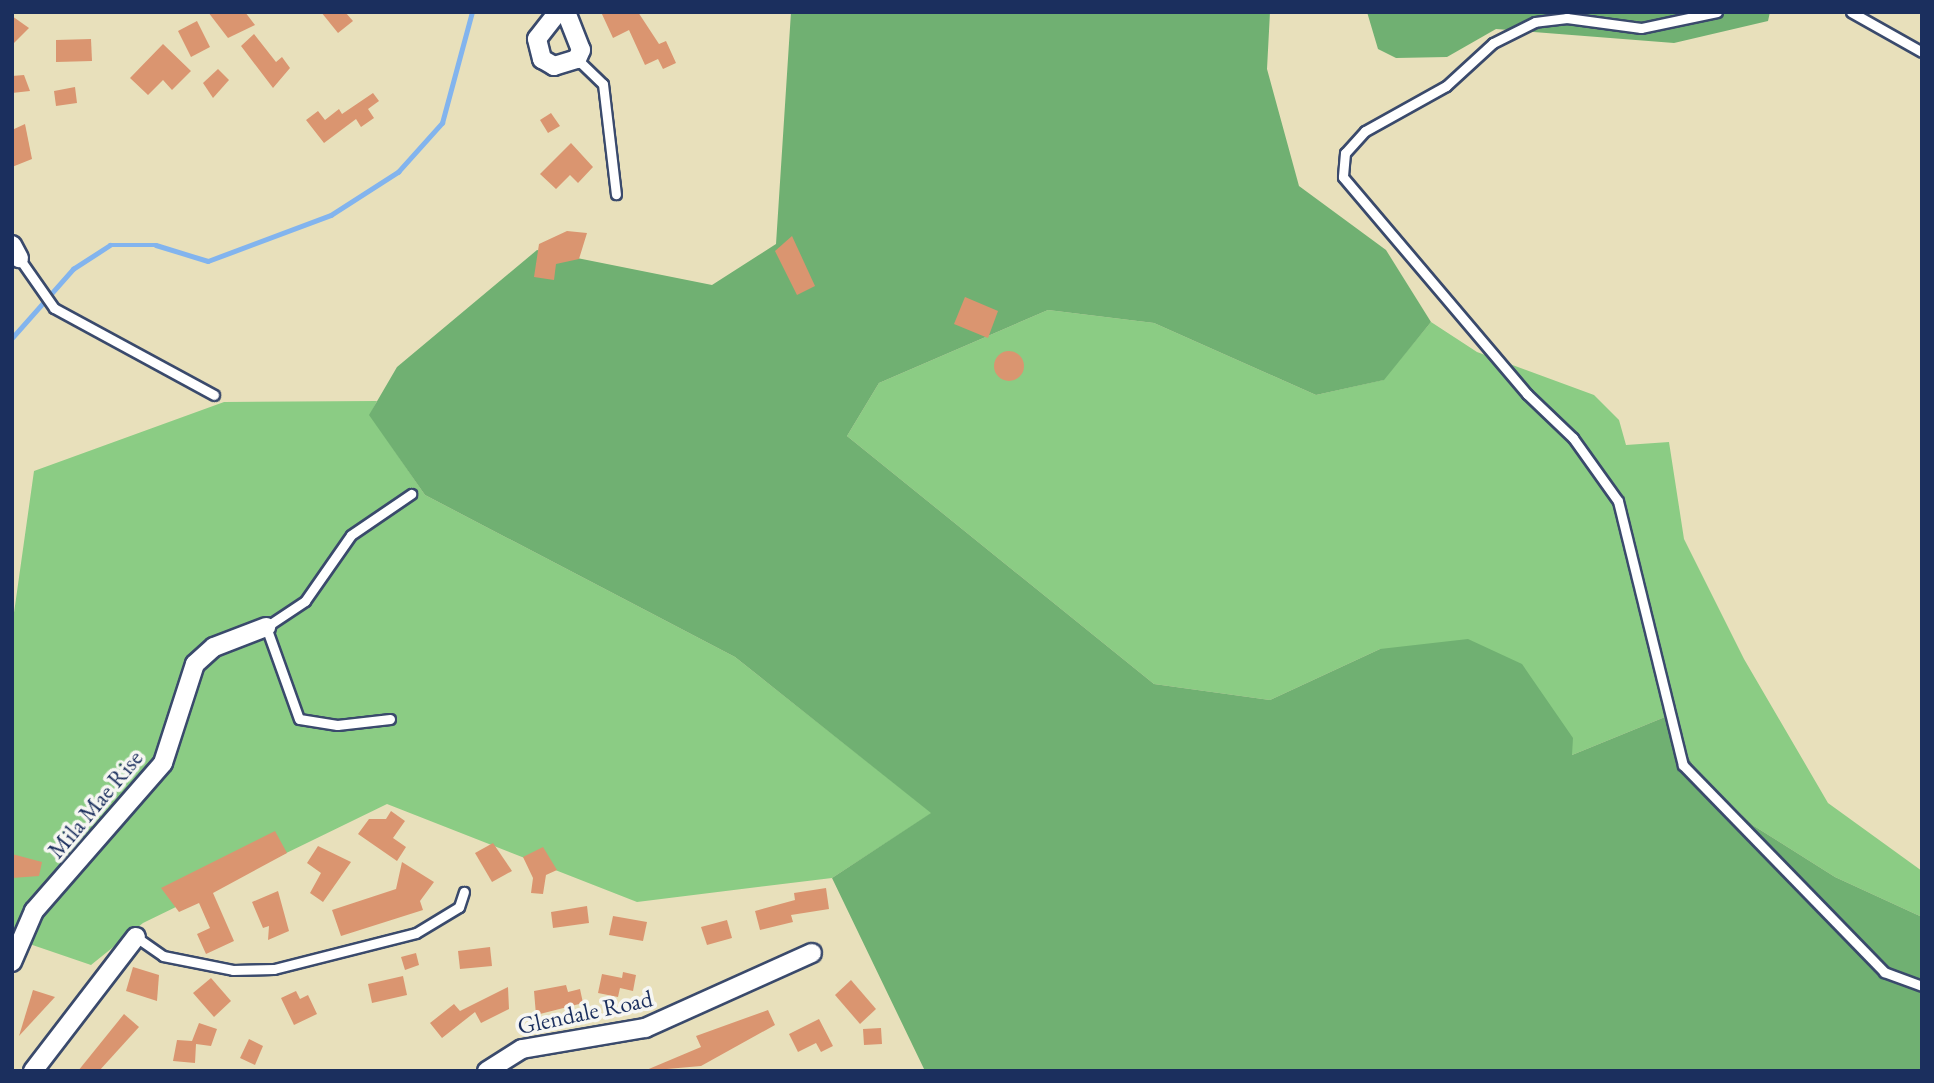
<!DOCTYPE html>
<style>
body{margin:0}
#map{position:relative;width:1934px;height:1083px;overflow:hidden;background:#e8e0bb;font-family:"EB Garamond",serif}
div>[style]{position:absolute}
.green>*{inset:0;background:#8bcc84}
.forest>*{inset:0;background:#70b072}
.stream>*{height:4.5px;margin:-2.25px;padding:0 2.25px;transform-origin:2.25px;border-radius:2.25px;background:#82b4ee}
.building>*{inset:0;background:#da9570}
.round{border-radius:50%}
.roads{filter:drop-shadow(2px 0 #3a4a6c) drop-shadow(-2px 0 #3a4a6c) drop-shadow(0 2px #3a4a6c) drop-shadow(0 -2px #3a4a6c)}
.service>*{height:9px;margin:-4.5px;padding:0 4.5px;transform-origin:4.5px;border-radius:4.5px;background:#fff}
.minor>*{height:18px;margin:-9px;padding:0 9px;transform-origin:9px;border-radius:9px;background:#fff}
span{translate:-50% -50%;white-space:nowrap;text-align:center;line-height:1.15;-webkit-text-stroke:7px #f6f6f2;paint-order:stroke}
.street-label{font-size:24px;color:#1b2f5e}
.frame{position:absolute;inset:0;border:14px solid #1b2f5e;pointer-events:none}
</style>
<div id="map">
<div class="green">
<i style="clip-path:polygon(1048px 310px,1154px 323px,1316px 395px,1383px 380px,1431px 322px,1477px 352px,1594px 395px,1619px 420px,1626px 445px,1669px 442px,1684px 539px,1744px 659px,1828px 803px,1922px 871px,1922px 917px,1835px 877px,1754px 826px,1699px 775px,1665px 717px,1572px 755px,1380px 649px,1270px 700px,1154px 684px,847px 436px,879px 383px)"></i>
<i style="clip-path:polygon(377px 401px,370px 415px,425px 495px,735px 657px,932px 813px,832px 878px,637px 902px,387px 804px,143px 923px,91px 965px,12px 938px,12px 627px,34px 471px,224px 402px)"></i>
</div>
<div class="forest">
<i style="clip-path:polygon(791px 12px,1270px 12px,1267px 69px,1299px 186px,1386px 250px,1431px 322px,1384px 380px,1316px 395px,1154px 323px,1048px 310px,879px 383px,847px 436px,1154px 684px,1270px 700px,1380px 649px,1468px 639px,1522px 664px,1573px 738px,1572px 755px,1665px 717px,1699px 775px,1754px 826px,1835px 877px,1922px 917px,1922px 1071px,925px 1071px,832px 878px,931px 813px,735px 657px,425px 495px,369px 415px,397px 367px,537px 250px,712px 285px,776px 244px)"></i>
<i style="clip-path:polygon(1367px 12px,1770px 12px,1768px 21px,1674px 43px,1496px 29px,1447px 57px,1396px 58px,1378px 49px)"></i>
</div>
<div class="stream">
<i style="left:12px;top:338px;width:92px;rotate:-48.5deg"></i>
<i style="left:73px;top:269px;width:44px;rotate:-33deg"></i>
<i style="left:110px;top:245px;width:46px"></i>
<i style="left:156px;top:245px;width:54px;rotate:17.1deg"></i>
<i style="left:208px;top:261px;width:131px;rotate:-20.5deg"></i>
<i style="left:331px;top:215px;width:80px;rotate:-32.7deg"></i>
<i style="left:398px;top:172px;width:66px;rotate:-48.1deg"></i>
<i style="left:442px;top:123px;width:115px;rotate:-74.9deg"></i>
</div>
<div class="building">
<i style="clip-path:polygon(208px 12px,245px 12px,255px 25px,228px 38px)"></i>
<i style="clip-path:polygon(321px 12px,345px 12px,353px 21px,338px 33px)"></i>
<i style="clip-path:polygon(601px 12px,638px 12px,659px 44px,666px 41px,676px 63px,663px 69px,658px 59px,645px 65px,629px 30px,613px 38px)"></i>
<i style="clip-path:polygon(12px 16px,29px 28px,12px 45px)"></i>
<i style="clip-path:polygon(197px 21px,210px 47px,191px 57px,178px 31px)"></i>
<i style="clip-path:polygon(254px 34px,276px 62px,282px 57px,290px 68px,273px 88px,241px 46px)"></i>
<i style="clip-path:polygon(91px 39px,92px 61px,56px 62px,56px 40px)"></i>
<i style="clip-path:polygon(163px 44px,191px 71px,172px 90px,163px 80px,148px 95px,130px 78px)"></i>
<i style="clip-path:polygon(218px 69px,229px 80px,213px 98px,203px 83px)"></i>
<i style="clip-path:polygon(24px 75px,30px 91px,12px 93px,12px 76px)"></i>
<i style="clip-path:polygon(75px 87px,77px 103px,56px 106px,54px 91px)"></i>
<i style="clip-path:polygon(373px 93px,379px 101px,368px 109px,374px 118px,361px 127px,356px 119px,324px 143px,306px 120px,318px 111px,325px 120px,339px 109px,342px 114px)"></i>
<i style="clip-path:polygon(551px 113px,560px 126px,548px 133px,540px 120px)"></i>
<i style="clip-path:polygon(25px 124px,32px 159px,12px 167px,12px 130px)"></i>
<i style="clip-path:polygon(571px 143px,593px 167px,578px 183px,570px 175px,556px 189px,540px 174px)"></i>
<i style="clip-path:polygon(567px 231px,587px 233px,579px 259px,556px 264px,554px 280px,534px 277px,539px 244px)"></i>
<i style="clip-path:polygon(792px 236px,815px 286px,797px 295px,775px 251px)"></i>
<i style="clip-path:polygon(965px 297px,998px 311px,988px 338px,954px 324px)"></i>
<i class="round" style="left:994px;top:351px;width:30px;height:30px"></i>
<i style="clip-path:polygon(391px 811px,405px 821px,393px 838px,406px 847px,397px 861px,358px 834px,369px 819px,386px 819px)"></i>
<i style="clip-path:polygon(275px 831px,287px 853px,213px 893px,234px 941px,206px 954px,197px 934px,210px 928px,199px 903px,179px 912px,161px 888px)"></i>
<i style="clip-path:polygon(493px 843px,512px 871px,492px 882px,475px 853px)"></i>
<i style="clip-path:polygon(318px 846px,351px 862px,323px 902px,310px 893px,321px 873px,307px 863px)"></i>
<i style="clip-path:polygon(543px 847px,557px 870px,546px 875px,543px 894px,531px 893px,533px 878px,523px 857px)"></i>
<i style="clip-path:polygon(12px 854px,42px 862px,39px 876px,12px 878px)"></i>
<i style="clip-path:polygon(402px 862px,434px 882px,420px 901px,423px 910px,341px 936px,332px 910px,396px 889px)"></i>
<i style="clip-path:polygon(826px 888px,829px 909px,791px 915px,793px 922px,760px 930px,755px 911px,795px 900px,794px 893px)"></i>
<i style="clip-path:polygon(278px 891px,289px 931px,268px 940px,269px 926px,263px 928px,252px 902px)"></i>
<i style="clip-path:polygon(587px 906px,589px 923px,553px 928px,551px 912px)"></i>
<i style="clip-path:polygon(613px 916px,647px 922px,643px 941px,609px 935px)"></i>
<i style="clip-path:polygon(727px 920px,732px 938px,707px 945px,701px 927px)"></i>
<i style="clip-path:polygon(490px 947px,492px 966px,460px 969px,458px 951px)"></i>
<i style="clip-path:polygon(416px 953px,419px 965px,405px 970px,401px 957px)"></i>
<i style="clip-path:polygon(133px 967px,159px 975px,157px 1001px,126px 991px)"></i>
<i style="clip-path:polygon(623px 972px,636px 975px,633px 991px,620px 988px,618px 997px,598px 993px,602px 974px,622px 978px)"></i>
<i style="clip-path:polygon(403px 976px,407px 995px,372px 1003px,368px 984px)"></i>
<i style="clip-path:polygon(211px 978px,231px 1001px,214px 1017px,193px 993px)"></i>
<i style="clip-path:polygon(851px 980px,876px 1009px,860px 1024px,835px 995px)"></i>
<i style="clip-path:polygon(566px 985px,568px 992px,580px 989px,583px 1003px,536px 1015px,534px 991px)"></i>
<i style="clip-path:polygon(508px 987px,509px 1009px,481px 1023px,475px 1012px,442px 1038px,430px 1023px,454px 1004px,460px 1011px)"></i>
<i style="clip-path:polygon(33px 990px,55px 997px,19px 1036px)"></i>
<i style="clip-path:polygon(296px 991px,300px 999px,308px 995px,317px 1014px,294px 1025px,281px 998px)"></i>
<i style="clip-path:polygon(768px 1010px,775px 1025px,701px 1066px,644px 1071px,701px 1047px,696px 1036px)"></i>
<i style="clip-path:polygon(124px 1014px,139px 1027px,99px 1071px,78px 1071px)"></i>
<i style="clip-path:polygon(819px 1019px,833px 1046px,821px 1052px,816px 1043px,798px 1052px,789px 1034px)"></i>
<i style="clip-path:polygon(199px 1023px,217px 1029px,211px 1046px,196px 1044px,195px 1063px,173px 1061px,177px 1040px,192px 1041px)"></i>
<i style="clip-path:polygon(881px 1028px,882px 1044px,864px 1045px,863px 1029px)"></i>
<i style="clip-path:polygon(249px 1039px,263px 1046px,255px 1065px,240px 1058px)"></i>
</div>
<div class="roads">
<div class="service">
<i style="left:1717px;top:12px;width:78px;rotate:168.1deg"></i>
<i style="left:1641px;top:28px;width:75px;rotate:-172.3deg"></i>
<i style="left:1567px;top:18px;width:32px;rotate:173deg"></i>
<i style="left:1535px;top:22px;width:47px;rotate:153.4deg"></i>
<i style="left:1493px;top:43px;width:64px;rotate:137.5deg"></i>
<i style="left:1446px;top:86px;width:93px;rotate:150.9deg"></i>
<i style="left:1365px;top:131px;width:30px;rotate:132deg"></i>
<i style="left:1345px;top:153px;width:24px;rotate:95deg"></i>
<i style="left:1343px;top:177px;width:285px;rotate:49.7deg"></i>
<i style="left:1527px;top:394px;width:64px;rotate:43.7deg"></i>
<i style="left:1573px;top:438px;width:77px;rotate:54.5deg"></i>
<i style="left:1618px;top:501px;width:272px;rotate:76.2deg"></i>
<i style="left:1683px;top:765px;width:289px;rotate:45.8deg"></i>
<i style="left:1884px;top:972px;width:40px;rotate:20.2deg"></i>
<i style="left:1851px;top:12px;width:81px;rotate:29.4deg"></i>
<i style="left:577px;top:59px;width:36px;rotate:44deg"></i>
<i style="left:603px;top:84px;width:111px;rotate:83.3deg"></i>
<i style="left:19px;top:258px;width:61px;rotate:55deg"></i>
<i style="left:54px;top:308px;width:182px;rotate:28.5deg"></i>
<i style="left:390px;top:719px;width:53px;rotate:173.5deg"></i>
<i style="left:337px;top:725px;width:38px;rotate:-171deg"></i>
<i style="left:299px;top:719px;width:98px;rotate:-109.7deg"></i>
<i style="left:266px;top:627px;width:47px;rotate:-33.7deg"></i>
<i style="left:305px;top:601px;width:80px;rotate:-55.1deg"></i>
<i style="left:351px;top:535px;width:73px;rotate:-34.3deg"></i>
<i style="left:136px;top:937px;width:33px;rotate:35deg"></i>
<i style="left:163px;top:956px;width:71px;rotate:11.3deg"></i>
<i style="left:233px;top:970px;width:41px;rotate:-1.4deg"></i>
<i style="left:274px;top:969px;width:146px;rotate:-14.2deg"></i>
<i style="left:416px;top:933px;width:50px;rotate:-31.2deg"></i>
<i style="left:459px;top:907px;width:16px;rotate:-72deg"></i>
</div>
<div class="minor">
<i style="left:558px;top:12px;width:34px;rotate:128deg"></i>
<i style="left:537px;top:39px;width:21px;rotate:76deg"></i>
<i style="left:542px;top:59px;width:14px;rotate:30deg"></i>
<i style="left:554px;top:66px;width:24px;rotate:-17deg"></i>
<i style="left:577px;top:59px;width:10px;rotate:-66deg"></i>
<i style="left:581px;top:50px;width:41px;rotate:-111.5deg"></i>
<i style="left:12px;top:245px;width:15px;rotate:62deg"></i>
<i style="left:12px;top:962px;width:56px;rotate:-66.7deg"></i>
<i style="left:34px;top:911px;width:196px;rotate:-48.9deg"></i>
<i style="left:163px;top:763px;width:104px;rotate:-72.1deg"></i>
<i style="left:195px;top:664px;width:25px;rotate:-42deg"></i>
<i style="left:214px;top:647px;width:56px;rotate:-21deg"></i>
<i style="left:33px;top:1071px;width:169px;rotate:-52.5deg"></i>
<i style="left:487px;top:1071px;width:41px;rotate:-32.2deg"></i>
<i style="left:522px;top:1049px;width:125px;rotate:-9.7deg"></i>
<i style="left:645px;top:1028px;width:183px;rotate:-24.2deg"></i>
</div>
</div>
<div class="street-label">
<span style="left:95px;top:804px;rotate:-50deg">Mila Mae Rise</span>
<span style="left:585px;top:1012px;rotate:-12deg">Glendale Road</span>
</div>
<div class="frame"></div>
</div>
